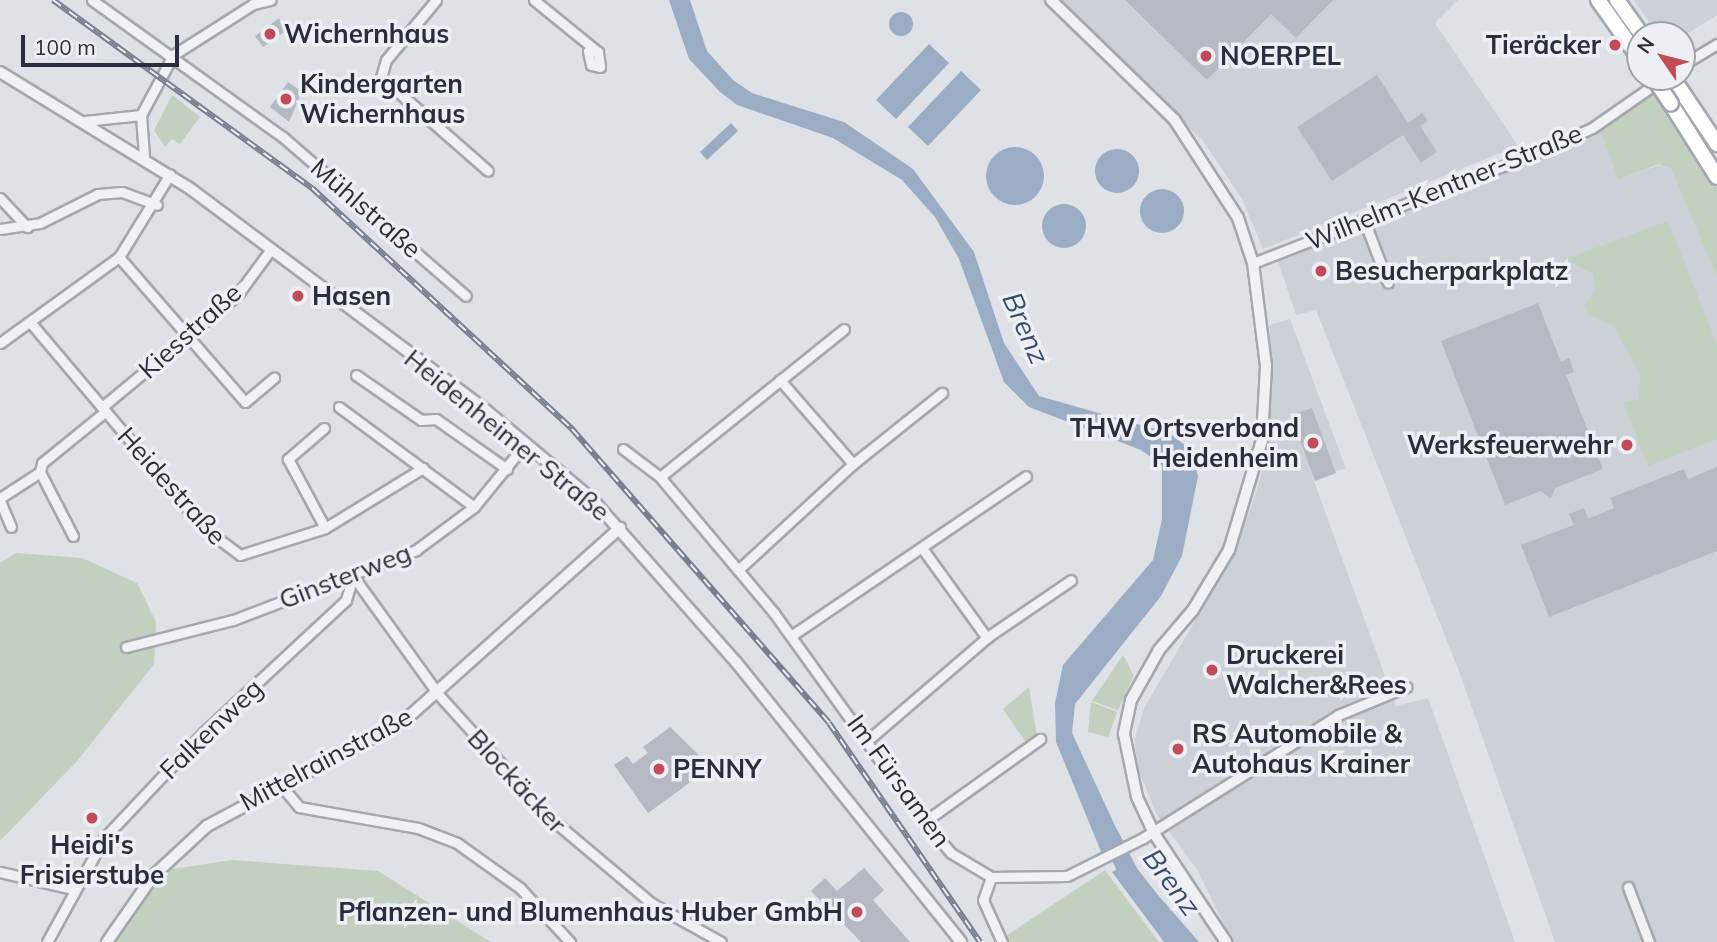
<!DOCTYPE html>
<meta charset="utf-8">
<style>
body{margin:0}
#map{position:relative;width:1717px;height:942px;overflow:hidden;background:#dee1e6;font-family:Mulish,sans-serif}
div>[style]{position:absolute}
.built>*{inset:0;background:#ccd0d7}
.green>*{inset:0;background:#c3cfbf}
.water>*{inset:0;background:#9badc4}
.round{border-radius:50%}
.river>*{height:19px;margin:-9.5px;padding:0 9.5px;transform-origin:9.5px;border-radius:9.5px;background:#9badc4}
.building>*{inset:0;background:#b5bac2}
.roads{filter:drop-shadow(2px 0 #a4a8af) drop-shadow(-2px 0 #a4a8af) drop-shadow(0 2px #a4a8af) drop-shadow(0 -2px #a4a8af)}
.minor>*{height:9px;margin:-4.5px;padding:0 4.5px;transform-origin:4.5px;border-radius:4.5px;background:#f0f1f5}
.tertiary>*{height:10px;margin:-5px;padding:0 5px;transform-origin:5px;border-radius:5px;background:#f0f1f5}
.primary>*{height:14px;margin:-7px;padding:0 7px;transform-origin:7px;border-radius:7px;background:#fff}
.rail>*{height:6px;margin-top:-3px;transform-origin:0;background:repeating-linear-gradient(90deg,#edeff4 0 10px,#78808e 0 20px);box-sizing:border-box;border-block:2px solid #78808e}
.bridges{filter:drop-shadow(2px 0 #9ea5b1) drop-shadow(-2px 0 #9ea5b1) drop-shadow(0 2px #9ea5b1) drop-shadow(0 -2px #9ea5b1)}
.primary-bridge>*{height:14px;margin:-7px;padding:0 7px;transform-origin:7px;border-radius:7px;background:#fff}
.dots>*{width:19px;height:19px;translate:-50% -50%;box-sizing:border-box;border:4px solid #edeff4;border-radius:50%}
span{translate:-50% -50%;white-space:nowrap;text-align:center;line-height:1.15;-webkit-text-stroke:7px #edeff4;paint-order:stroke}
.poi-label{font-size:26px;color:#282e3b;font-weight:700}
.left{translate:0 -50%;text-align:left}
.right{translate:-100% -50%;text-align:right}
.street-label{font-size:26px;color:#282e3b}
.water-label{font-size:28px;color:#364c6c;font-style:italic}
.north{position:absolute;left:1626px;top:21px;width:70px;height:70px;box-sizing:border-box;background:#edeff4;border:2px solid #9ea2aa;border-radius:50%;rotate:305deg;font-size:19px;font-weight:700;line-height:28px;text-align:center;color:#282e3b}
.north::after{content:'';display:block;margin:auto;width:24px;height:32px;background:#c34b58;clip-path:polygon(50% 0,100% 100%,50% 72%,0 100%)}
.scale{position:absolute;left:21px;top:35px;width:158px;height:32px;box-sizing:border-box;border:4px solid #282e3b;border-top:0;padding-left:9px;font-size:21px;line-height:24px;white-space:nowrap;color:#282e3b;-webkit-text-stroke:5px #edeff4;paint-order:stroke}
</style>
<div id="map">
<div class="built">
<i style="clip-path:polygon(1061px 0,1458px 0,1435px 23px,1518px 146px,1263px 249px,1242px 199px,1203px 141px)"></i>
<i style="clip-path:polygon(1634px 0,1717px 0,1717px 15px,1682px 37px,1658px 35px)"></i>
<i style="clip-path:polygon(1600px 130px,1618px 180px,1659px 165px,1671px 169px,1717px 278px,1717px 942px,1555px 942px,1460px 674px,1316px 310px,1296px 315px,1277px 258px)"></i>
<i style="clip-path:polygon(1290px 319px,1346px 469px,1312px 476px,1396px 706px,1428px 698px,1515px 942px,1232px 942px,1198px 871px,1157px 815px,1137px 767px,1135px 739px,1144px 708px,1233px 556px,1255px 496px,1269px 446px,1270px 325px)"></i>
</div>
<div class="green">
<i style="clip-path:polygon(1654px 90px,1717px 188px,1717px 278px,1671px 169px,1659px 164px,1618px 180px,1600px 130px)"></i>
<i style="clip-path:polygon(172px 95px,200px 117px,180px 144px,172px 139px,165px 147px,154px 130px)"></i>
<i style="clip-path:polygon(1668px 221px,1717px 345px,1717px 439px,1648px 466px,1623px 402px,1638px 400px,1641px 375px,1613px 326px,1589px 314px,1585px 304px,1596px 289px,1593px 274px,1566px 259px)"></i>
<i style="clip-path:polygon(16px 553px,82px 558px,137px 583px,156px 622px,154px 664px,78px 760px,0 841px,0 563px)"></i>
<i style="clip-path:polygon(1123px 655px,1134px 676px,1118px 710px,1092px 701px)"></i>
<i style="clip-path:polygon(1029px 687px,1037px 736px,1027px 744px,1003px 709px)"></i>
<i style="clip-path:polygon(1091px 702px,1117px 712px,1108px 737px,1088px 732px)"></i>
<i style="clip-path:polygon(231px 860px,378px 871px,491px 942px,114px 942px,167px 870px)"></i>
<i style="clip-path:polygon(1105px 870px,1159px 942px,1010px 942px,1006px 936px)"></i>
</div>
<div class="water">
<i style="clip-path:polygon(669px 0,690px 0,707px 51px,733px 80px,752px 93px,844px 122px,913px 169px,974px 252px,1004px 343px,1039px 396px,1169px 433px,1190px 449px,1198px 476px,1182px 556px,1161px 596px,1075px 704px,1072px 733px,1123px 843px,1102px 854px,1056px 742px,1055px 703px,1063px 665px,1153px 560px,1162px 519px,1162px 465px,1141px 450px,1029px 407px,1004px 382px,959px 259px,935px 217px,902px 180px,833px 138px,737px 105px,720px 92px,689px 59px)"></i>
<i class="round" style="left:889px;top:12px;width:24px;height:24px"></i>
<i style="clip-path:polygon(929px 44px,949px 63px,896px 119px,876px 100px)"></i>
<i style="clip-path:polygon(961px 71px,981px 90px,928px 146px,908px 127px)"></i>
<i style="clip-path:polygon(731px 123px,738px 131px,707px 160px,700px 152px)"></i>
<i class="round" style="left:986px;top:147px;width:58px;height:58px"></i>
<i class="round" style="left:1095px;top:149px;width:44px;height:44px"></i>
<i class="round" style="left:1140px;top:189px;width:44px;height:44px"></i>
<i class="round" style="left:1042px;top:204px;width:44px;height:44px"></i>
<i style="clip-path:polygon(1131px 861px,1158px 895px,1199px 942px,1164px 942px,1112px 872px)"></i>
</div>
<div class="river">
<i style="left:1108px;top:833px;width:61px;rotate:62.6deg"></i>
</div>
<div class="building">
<i style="clip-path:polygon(1125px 0,1333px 0,1296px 38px,1271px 14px,1207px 80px)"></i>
<i style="clip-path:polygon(279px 18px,287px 30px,263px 47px,255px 36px)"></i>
<i style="clip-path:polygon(1377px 75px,1408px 123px,1422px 113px,1428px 121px,1420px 126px,1437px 152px,1421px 163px,1403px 135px,1332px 181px,1297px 127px)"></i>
<i style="clip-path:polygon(288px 82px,302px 92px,289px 122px,270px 107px)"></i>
<i style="clip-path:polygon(1538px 303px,1561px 362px,1569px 358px,1574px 372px,1566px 375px,1603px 469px,1555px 488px,1551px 499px,1541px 491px,1505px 505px,1441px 341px)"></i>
<i style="clip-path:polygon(1312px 408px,1336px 473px,1315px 481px,1291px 415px)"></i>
<i style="clip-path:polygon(1717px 467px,1717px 551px,1549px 617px,1521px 545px,1574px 525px,1569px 514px,1584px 508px,1588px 519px,1614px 508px,1610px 498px,1684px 469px,1688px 479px)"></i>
<i style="clip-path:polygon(670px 727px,700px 756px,694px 760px,703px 773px,648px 813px,614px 765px,627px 756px,633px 764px,648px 753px,643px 747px)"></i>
<i style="clip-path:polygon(864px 868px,884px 890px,873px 900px,910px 942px,861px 942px,811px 891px,825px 878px,837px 891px)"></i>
</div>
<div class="roads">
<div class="minor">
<i style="left:92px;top:0;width:235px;rotate:35.7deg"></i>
<i style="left:283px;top:137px;width:242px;rotate:41deg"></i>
<i style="left:436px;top:0;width:78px;rotate:129.8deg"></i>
<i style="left:386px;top:60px;width:18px;rotate:106deg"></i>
<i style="left:381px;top:77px;width:142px;rotate:41.3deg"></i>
<i style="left:534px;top:0;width:82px;rotate:39.1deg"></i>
<i style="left:598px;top:52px;width:15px;rotate:82deg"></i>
<i style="left:600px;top:67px;width:9px;rotate:-167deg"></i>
<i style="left:591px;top:65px;width:14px;rotate:-102deg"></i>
<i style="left:588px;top:51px;width:10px;rotate:6deg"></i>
<i style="left:173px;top:55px;width:95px;rotate:-32.5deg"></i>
<i style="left:253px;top:4px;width:18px;rotate:-13deg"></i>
<i style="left:1682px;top:65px;width:41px;rotate:-31deg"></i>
<i style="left:85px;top:121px;width:56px;rotate:-6.1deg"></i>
<i style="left:144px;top:156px;width:41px;rotate:-94.2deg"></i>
<i style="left:141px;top:115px;width:68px;rotate:-61.9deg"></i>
<i style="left:0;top:198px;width:40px;rotate:47deg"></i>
<i style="left:1364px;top:220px;width:67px;rotate:69.1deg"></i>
<i style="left:0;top:229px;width:40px;rotate:-8.5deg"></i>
<i style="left:40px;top:223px;width:65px;rotate:-26.6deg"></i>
<i style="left:98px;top:194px;width:24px;rotate:-5deg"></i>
<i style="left:122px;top:192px;width:37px;rotate:20deg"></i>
<i style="left:119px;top:257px;width:192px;rotate:49deg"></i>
<i style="left:245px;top:402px;width:38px;rotate:-40deg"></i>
<i style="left:1253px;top:263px;width:299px;rotate:-21.2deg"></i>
<i style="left:1532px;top:155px;width:66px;rotate:-24.2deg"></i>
<i style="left:1592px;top:128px;width:84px;rotate:-34.8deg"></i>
<i style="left:30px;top:322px;width:270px;rotate:49.8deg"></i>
<i style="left:204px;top:528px;width:45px;rotate:36.9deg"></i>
<i style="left:240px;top:555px;width:89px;rotate:-17.6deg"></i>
<i style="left:325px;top:528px;width:115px;rotate:-31.5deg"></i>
<i style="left:0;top:343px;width:147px;rotate:-35.9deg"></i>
<i style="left:119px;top:257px;width:97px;rotate:-58.4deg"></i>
<i style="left:356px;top:375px;width:79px;rotate:34.7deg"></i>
<i style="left:421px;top:420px;width:15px;rotate:-4deg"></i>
<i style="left:436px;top:419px;width:87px;rotate:35.2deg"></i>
<i style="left:780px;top:380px;width:111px;rotate:49deg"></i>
<i style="left:102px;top:407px;width:177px;rotate:-39.7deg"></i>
<i style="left:238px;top:294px;width:56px;rotate:-53.7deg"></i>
<i style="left:339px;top:407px;width:168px;rotate:36.5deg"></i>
<i style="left:324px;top:428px;width:48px;rotate:139.3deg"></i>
<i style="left:288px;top:459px;width:78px;rotate:61.8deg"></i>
<i style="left:623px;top:449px;width:46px;rotate:37.1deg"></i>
<i style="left:660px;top:477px;width:177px;rotate:50deg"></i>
<i style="left:774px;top:613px;width:257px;rotate:54.3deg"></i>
<i style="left:924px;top:822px;width:41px;rotate:48.9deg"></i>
<i style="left:951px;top:853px;width:47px;rotate:31deg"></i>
<i style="left:991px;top:877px;width:76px;rotate:-0.8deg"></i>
<i style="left:1067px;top:876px;width:85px;rotate:-26.6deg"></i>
<i style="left:1143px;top:838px;width:231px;rotate:-32.2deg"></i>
<i style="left:1338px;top:715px;width:74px;rotate:-22.4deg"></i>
<i style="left:40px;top:472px;width:72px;rotate:62.7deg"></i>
<i style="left:660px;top:477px;width:236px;rotate:-38.8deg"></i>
<i style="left:0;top:498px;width:48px;rotate:-33deg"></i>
<i style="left:40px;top:472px;width:9px;rotate:-77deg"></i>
<i style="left:42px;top:463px;width:82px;rotate:-39.1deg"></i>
<i style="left:0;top:501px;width:28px;rotate:67deg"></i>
<i style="left:922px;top:548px;width:111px;rotate:54.2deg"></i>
<i style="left:738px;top:570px;width:156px;rotate:-42.7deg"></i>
<i style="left:853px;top:464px;width:114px;rotate:-38.6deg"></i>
<i style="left:353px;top:576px;width:145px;rotate:54.2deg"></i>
<i style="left:438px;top:694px;width:166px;rotate:47.9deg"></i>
<i style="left:549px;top:817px;width:133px;rotate:40.1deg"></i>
<i style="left:651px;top:903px;width:80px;rotate:29.1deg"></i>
<i style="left:791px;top:636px;width:284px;rotate:-34.2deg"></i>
<i style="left:126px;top:647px;width:110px;rotate:-14.2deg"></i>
<i style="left:233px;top:620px;width:196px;rotate:-20.9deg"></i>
<i style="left:416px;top:550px;width:72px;rotate:-36.6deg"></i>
<i style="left:474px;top:507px;width:82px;rotate:-50.9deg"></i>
<i style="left:868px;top:740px;width:160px;rotate:-40.7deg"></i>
<i style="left:989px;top:636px;width:99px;rotate:-34.3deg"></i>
<i style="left:279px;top:783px;width:31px;rotate:50deg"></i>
<i style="left:299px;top:807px;width:121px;rotate:10deg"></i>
<i style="left:418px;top:828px;width:42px;rotate:21deg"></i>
<i style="left:457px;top:843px;width:77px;rotate:35.5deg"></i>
<i style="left:520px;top:888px;width:74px;rotate:47.2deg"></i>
<i style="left:924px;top:822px;width:143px;rotate:-35.6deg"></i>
<i style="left:0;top:872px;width:75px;rotate:13.1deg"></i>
<i style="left:991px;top:877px;width:24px;rotate:109deg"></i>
<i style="left:983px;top:900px;width:46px;rotate:65.7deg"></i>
<i style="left:1628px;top:887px;width:59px;rotate:69.1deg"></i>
<i style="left:47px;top:942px;width:119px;rotate:-61.3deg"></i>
<i style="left:104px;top:838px;width:146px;rotate:-46.7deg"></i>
<i style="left:204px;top:732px;width:194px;rotate:-42.9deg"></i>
<i style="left:346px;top:600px;width:25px;rotate:-74deg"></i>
</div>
<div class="tertiary">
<i style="left:1051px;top:0;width:171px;rotate:44.1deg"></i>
<i style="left:1174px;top:119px;width:118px;rotate:57.1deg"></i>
<i style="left:1238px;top:218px;width:47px;rotate:71.6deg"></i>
<i style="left:1253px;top:263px;width:104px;rotate:82.8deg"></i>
<i style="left:1266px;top:366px;width:74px;rotate:93.1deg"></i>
<i style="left:1262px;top:440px;width:115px;rotate:106.7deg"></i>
<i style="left:1229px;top:550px;width:70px;rotate:121deg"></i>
<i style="left:1193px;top:610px;width:52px;rotate:130.4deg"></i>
<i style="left:1159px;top:650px;width:57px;rotate:119.2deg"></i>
<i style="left:1131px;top:700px;width:35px;rotate:102deg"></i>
<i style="left:1124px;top:734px;width:64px;rotate:78.3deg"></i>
<i style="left:1137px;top:797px;width:38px;rotate:65deg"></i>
<i style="left:1153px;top:832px;width:132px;rotate:56.4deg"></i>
<i style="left:0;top:72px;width:220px;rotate:31.5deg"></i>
<i style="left:188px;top:187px;width:366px;rotate:36.8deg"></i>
<i style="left:481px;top:406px;width:146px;rotate:40deg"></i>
<i style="left:593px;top:500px;width:216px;rotate:48.6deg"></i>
<i style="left:736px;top:662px;width:359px;rotate:51.2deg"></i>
<i style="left:107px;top:942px;width:80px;rotate:-55.1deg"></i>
<i style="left:153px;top:876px;width:74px;rotate:-42.8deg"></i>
<i style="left:207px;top:826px;width:223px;rotate:-28.1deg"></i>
<i style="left:404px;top:721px;width:290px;rotate:-41.8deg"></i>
</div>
<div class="primary">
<i style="left:1598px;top:0;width:72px;rotate:54.6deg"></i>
<i style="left:1617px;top:0;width:43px;rotate:54.5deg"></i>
<i style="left:1672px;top:77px;width:81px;rotate:56.1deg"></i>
<i style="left:1671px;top:104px;width:86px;rotate:57.8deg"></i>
</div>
</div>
<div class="rail">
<i style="left:53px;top:0;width:320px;rotate:36deg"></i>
<i style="left:312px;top:188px;width:355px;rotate:42.8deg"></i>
<i style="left:572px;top:429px;width:390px;rotate:48.8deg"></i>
<i style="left:829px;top:723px;width:266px;rotate:55.4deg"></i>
</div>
<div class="bridges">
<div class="primary-bridge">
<i style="left:1653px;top:77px;width:32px;rotate:56deg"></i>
</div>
</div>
<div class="dots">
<i style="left:270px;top:34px;background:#c34b58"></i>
<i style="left:1615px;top:45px;background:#c34b58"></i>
<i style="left:1206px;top:56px;background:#c34b58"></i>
<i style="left:286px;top:99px;background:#c34b58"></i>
<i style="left:1321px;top:271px;background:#c34b58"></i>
<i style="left:298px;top:296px;background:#c34b58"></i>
<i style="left:1313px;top:443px;background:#c34b58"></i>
<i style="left:1627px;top:445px;background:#c34b58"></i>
<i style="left:1212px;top:670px;background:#c34b58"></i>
<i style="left:1178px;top:749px;background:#c34b58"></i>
<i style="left:659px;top:769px;background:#c34b58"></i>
<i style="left:92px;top:818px;background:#c34b58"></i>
<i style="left:857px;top:912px;background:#c34b58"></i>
</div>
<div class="poi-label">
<span class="left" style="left:284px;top:34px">Wichernhaus</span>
<span class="right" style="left:1601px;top:45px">Tieräcker</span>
<span class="left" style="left:1220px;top:56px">NOERPEL</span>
<span class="left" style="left:300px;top:99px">Kindergarten<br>Wichernhaus</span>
<span class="left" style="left:1335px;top:271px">Besucherparkplatz</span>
<span class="left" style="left:312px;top:296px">Hasen</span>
<span class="right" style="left:1299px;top:443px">THW Ortsverband<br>Heidenheim</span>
<span class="right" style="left:1613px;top:445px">Werksfeuerwehr</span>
<span class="left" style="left:1226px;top:670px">Druckerei<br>Walcher&amp;Rees</span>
<span class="left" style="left:1192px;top:749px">RS Automobile &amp;<br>Autohaus Krainer</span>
<span class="left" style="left:673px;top:769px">PENNY</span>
<span style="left:92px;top:860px">Heidi's<br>Frisierstube</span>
<span class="right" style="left:843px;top:912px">Pflanzen- und Blumenhaus Huber GmbH</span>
</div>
<div class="street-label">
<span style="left:1444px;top:187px;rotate:-22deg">Wilhelm-Kentner-Straße</span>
<span style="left:366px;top:208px;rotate:41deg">Mühlstraße</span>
<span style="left:190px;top:331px;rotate:-42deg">Kiesstraße</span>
<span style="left:507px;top:435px;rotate:39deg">Heidenheimer Straße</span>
<span style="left:172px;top:486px;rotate:48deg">Heidestraße</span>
<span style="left:345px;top:576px;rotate:-21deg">Ginsterweg</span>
<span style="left:211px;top:729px;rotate:-44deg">Falkenweg</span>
<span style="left:326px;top:759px;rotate:-28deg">Mittelrainstraße</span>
<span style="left:517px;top:781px;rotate:47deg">Blockäcker</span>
<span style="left:899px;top:781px;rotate:54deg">Im Fürsamen</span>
</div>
<div class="water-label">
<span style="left:1026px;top:328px;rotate:66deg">Brenz</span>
<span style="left:1172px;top:882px;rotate:53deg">Brenz</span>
</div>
<div class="north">N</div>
<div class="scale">100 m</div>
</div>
